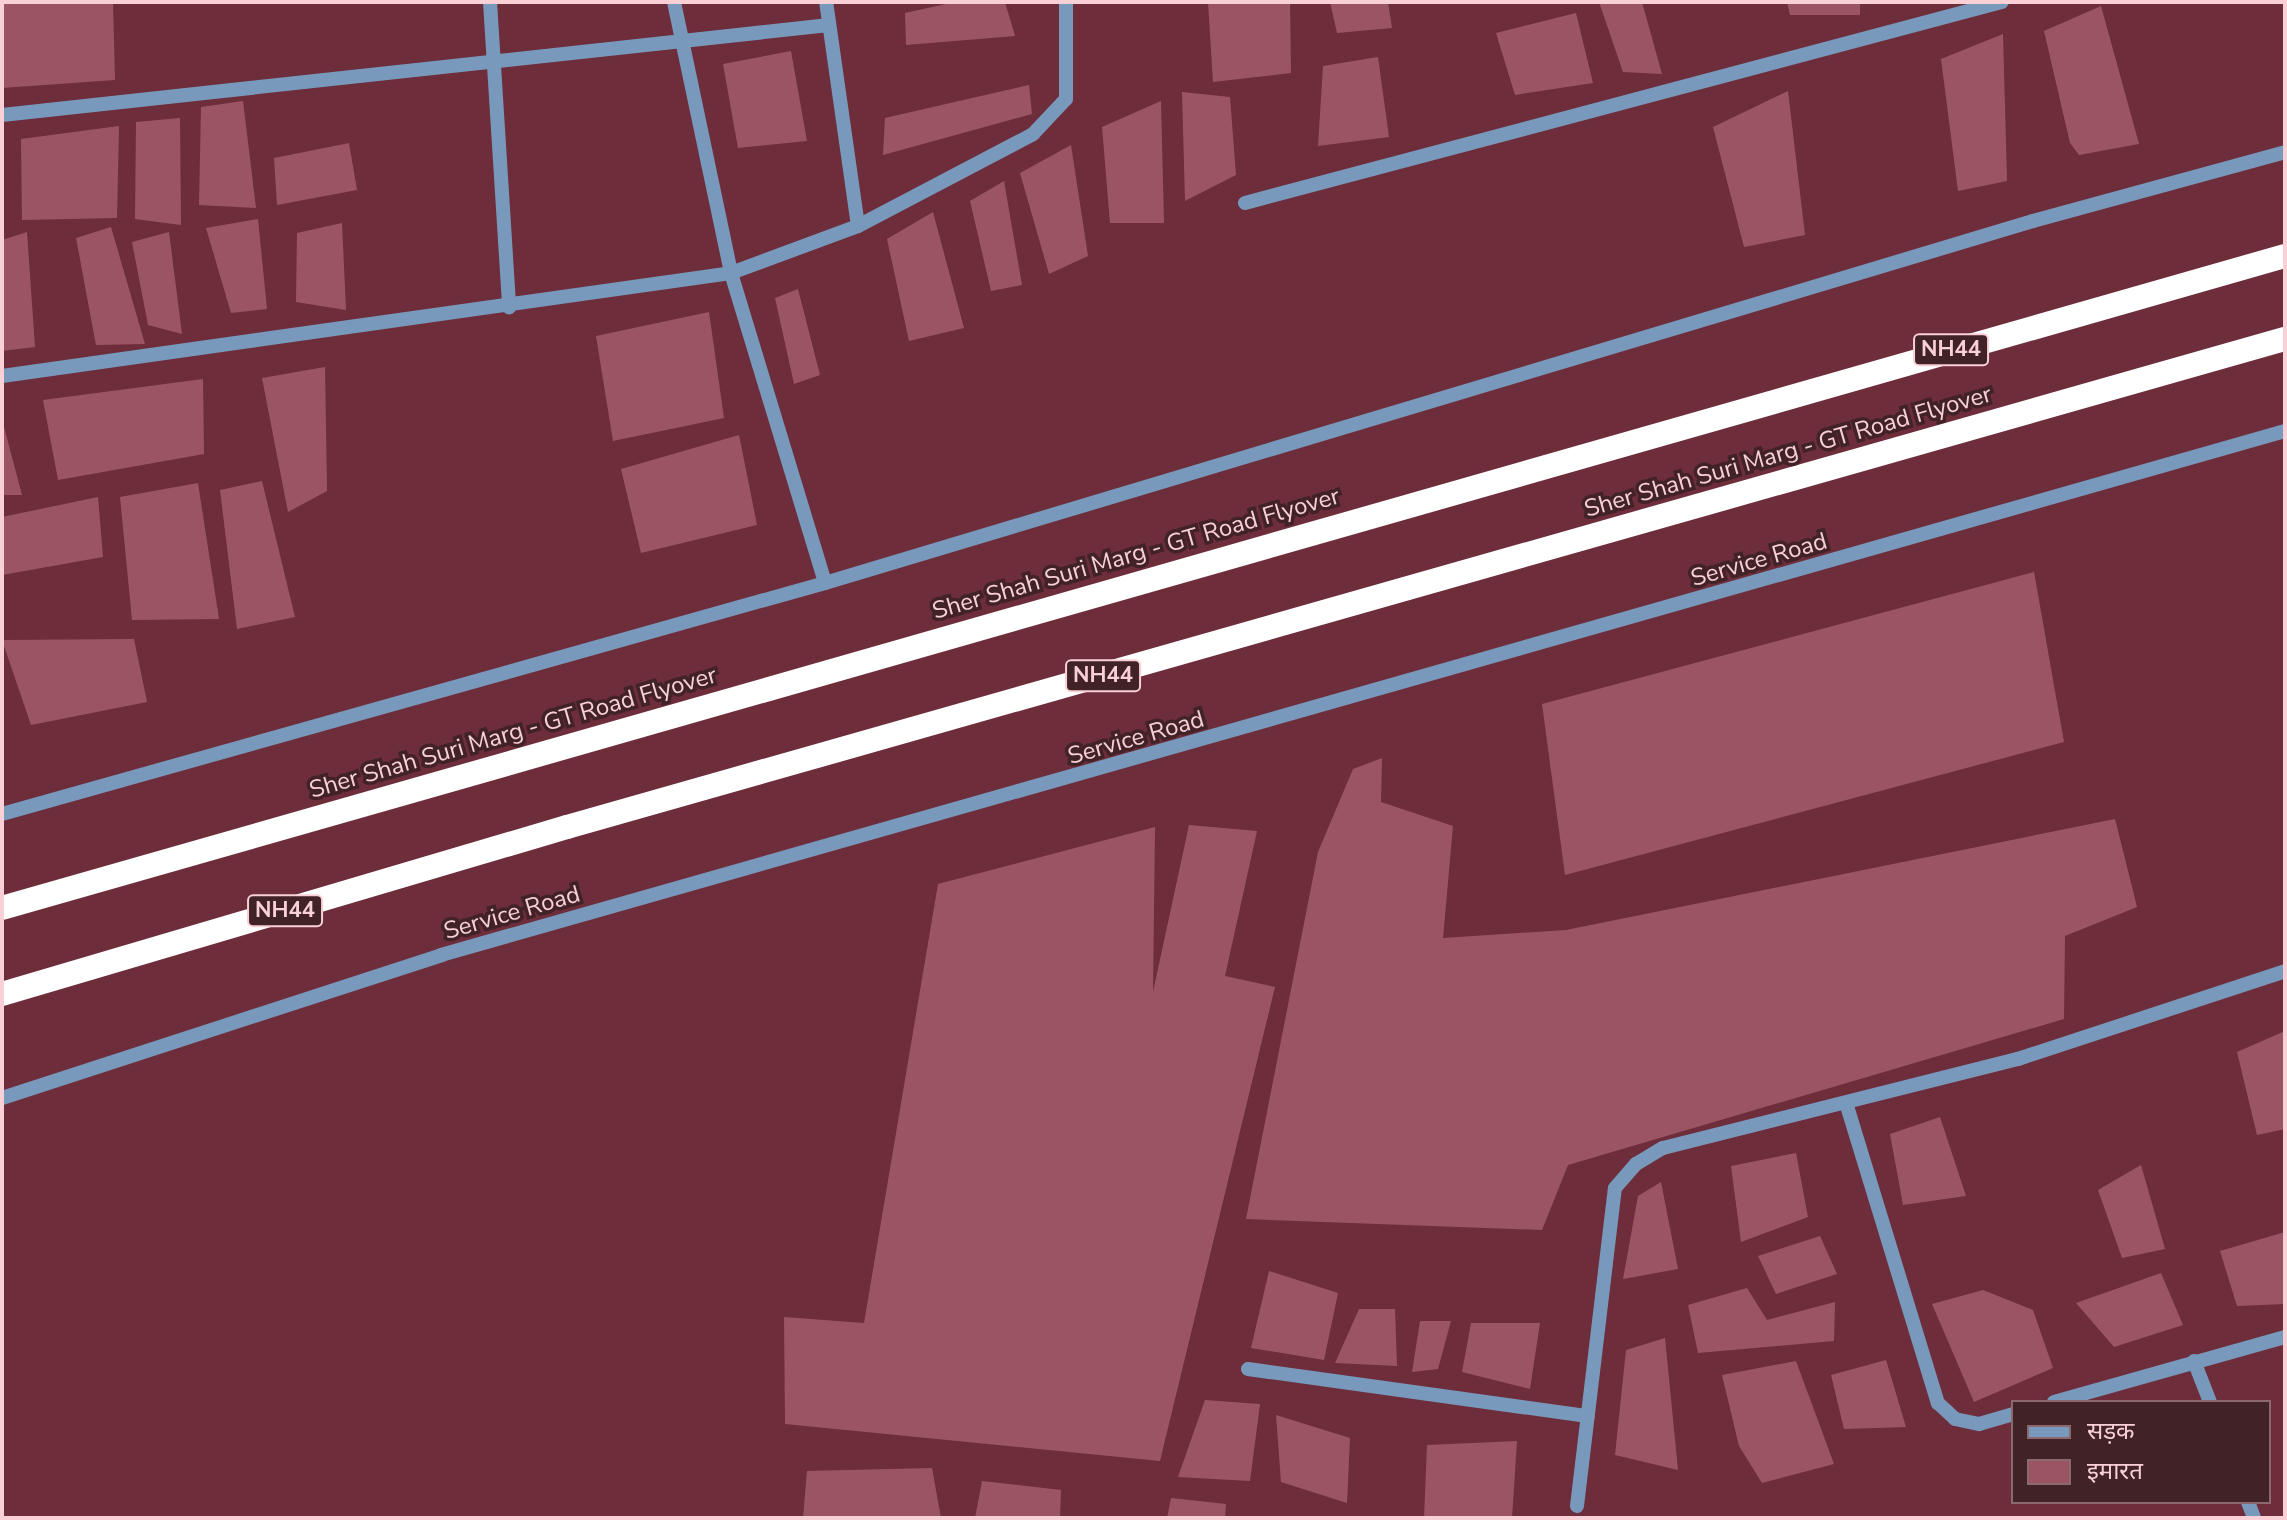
<!DOCTYPE html>
<meta charset="utf-8">
<style>
body{margin:0}
#map{position:relative;width:2287px;height:1520px;overflow:hidden;background:#6e2d3b;font-family:"Nunito Sans","Noto Sans Devanagari",sans-serif}
div>[style]{position:absolute}
.building>*{inset:0;background:#9b5562}
.minor>*{height:14px;margin:-7px;padding:0 7px;transform-origin:7px;border-radius:7px;background:#7899bb}
.highway>*{height:24px;margin:-12px;padding:0 12px;transform-origin:12px;border-radius:12px;background:#fff}
span{translate:-50% -50%;white-space:nowrap;text-align:center;line-height:1.15;-webkit-text-stroke:7px #402227;paint-order:stroke}
.shield-label span{padding:2px 6px;background:#402227;border:2px solid;border-radius:6px;-webkit-text-stroke-width:0}
.shield-label{font-size:22px;color:#f9d0d6;font-weight:700}
.street-label{font-size:24px;color:#f9d0d6}
.frame{position:absolute;inset:0;border:4px solid #f9d0d6;pointer-events:none}
.legend{position:absolute;left:2011px;top:1400px;width:260px;height:104px;box-sizing:border-box;background:#402227;border:2px solid #8a686d;margin:0;padding:10px 14px;list-style:none;font-size:24px;color:#f9d0d6}
.legend li{display:flex;align-items:center;gap:16px;height:40px}
.legend b{width:40px;border:2px solid #8a686d}
</style>
<div id="map">
<div class="building">
<i style="clip-path:polygon(2px 2px,113px 2px,115px 80px,2px 88px)"></i>
<i style="clip-path:polygon(955px 2px,1005px 2px,1015px 36px,906px 45px,905px 13px)"></i>
<i style="clip-path:polygon(1208px 2px,1290px 2px,1291px 73px,1213px 82px)"></i>
<i style="clip-path:polygon(1330px 2px,1388px 2px,1392px 28px,1337px 33px)"></i>
<i style="clip-path:polygon(1599px 2px,1642px 2px,1662px 74px,1623px 72px)"></i>
<i style="clip-path:polygon(1787px 2px,1860px 2px,1860px 15px,1790px 15px)"></i>
<i style="clip-path:polygon(2101px 6px,2139px 144px,2079px 155px,2070px 143px,2044px 31px)"></i>
<i style="clip-path:polygon(1576px 13px,1593px 83px,1515px 95px,1496px 33px)"></i>
<i style="clip-path:polygon(2003px 34px,2007px 181px,1958px 191px,1941px 59px)"></i>
<i style="clip-path:polygon(791px 51px,807px 141px,738px 148px,723px 64px)"></i>
<i style="clip-path:polygon(1378px 57px,1389px 137px,1318px 146px,1323px 66px)"></i>
<i style="clip-path:polygon(1029px 85px,1032px 114px,883px 155px,885px 118px)"></i>
<i style="clip-path:polygon(1788px 91px,1805px 235px,1744px 247px,1713px 127px)"></i>
<i style="clip-path:polygon(1182px 92px,1230px 97px,1236px 175px,1185px 201px)"></i>
<i style="clip-path:polygon(243px 101px,256px 208px,199px 205px,201px 107px)"></i>
<i style="clip-path:polygon(1161px 101px,1164px 223px,1110px 223px,1102px 127px)"></i>
<i style="clip-path:polygon(180px 118px,181px 225px,135px 219px,136px 122px)"></i>
<i style="clip-path:polygon(119px 126px,117px 218px,22px 220px,21px 139px)"></i>
<i style="clip-path:polygon(349px 143px,357px 190px,277px 205px,274px 158px)"></i>
<i style="clip-path:polygon(1071px 145px,1088px 256px,1049px 274px,1020px 173px)"></i>
<i style="clip-path:polygon(1004px 181px,1022px 285px,991px 291px,970px 201px)"></i>
<i style="clip-path:polygon(933px 212px,964px 328px,909px 341px,887px 239px)"></i>
<i style="clip-path:polygon(258px 219px,267px 309px,231px 313px,206px 228px)"></i>
<i style="clip-path:polygon(342px 223px,346px 310px,296px 302px,297px 233px)"></i>
<i style="clip-path:polygon(111px 227px,145px 344px,96px 345px,76px 238px)"></i>
<i style="clip-path:polygon(27px 232px,35px 347px,2px 351px,2px 240px)"></i>
<i style="clip-path:polygon(169px 232px,182px 334px,148px 325px,132px 242px)"></i>
<i style="clip-path:polygon(798px 289px,820px 375px,794px 384px,775px 298px)"></i>
<i style="clip-path:polygon(709px 312px,724px 418px,613px 441px,596px 336px)"></i>
<i style="clip-path:polygon(325px 367px,327px 491px,288px 512px,262px 378px)"></i>
<i style="clip-path:polygon(203px 379px,204px 454px,58px 480px,43px 400px)"></i>
<i style="clip-path:polygon(2px 423px,3px 423px,22px 495px,2px 495px)"></i>
<i style="clip-path:polygon(739px 435px,757px 525px,641px 553px,621px 469px)"></i>
<i style="clip-path:polygon(262px 481px,295px 617px,237px 629px,220px 490px)"></i>
<i style="clip-path:polygon(198px 483px,219px 619px,132px 620px,120px 497px)"></i>
<i style="clip-path:polygon(98px 497px,103px 557px,2px 575px,2px 517px)"></i>
<i style="clip-path:polygon(2034px 572px,2064px 742px,1565px 875px,1542px 704px)"></i>
<i style="clip-path:polygon(134px 639px,147px 702px,31px 725px,2px 640px)"></i>
<i style="clip-path:polygon(1382px 758px,1381px 802px,1453px 826px,1443px 938px,1566px 930px,2115px 819px,2137px 907px,2065px 936px,2064px 1019px,1568px 1165px,1542px 1230px,1246px 1219px,1318px 852px,1353px 769px)"></i>
<i style="clip-path:polygon(1189px 825px,1257px 831px,1225px 976px,1275px 987px,1160px 1461px,785px 1424px,784px 1317px,864px 1323px,938px 884px,1155px 827px,1153px 992px)"></i>
<i style="clip-path:polygon(2285px 1031px,2285px 1129px,2257px 1135px,2237px 1052px)"></i>
<i style="clip-path:polygon(1940px 1117px,1966px 1196px,1903px 1205px,1890px 1134px)"></i>
<i style="clip-path:polygon(1796px 1153px,1808px 1217px,1741px 1242px,1731px 1166px)"></i>
<i style="clip-path:polygon(2141px 1165px,2165px 1249px,2122px 1258px,2098px 1190px)"></i>
<i style="clip-path:polygon(1661px 1182px,1678px 1269px,1623px 1279px,1638px 1196px)"></i>
<i style="clip-path:polygon(2285px 1232px,2285px 1304px,2237px 1306px,2220px 1251px)"></i>
<i style="clip-path:polygon(1820px 1236px,1837px 1274px,1776px 1294px,1758px 1256px)"></i>
<i style="clip-path:polygon(1269px 1271px,1338px 1293px,1324px 1360px,1251px 1348px)"></i>
<i style="clip-path:polygon(2161px 1273px,2183px 1325px,2114px 1347px,2076px 1303px)"></i>
<i style="clip-path:polygon(1747px 1288px,1767px 1320px,1835px 1302px,1834px 1341px,1698px 1353px,1688px 1305px)"></i>
<i style="clip-path:polygon(1983px 1290px,2033px 1310px,2053px 1368px,1974px 1402px,1932px 1304px)"></i>
<i style="clip-path:polygon(1359px 1309px,1395px 1309px,1397px 1366px,1335px 1363px)"></i>
<i style="clip-path:polygon(1420px 1321px,1451px 1321px,1438px 1369px,1412px 1372px)"></i>
<i style="clip-path:polygon(1471px 1323px,1540px 1323px,1530px 1389px,1462px 1372px)"></i>
<i style="clip-path:polygon(1665px 1338px,1678px 1470px,1615px 1455px,1626px 1350px)"></i>
<i style="clip-path:polygon(1886px 1360px,1906px 1427px,1844px 1429px,1831px 1375px)"></i>
<i style="clip-path:polygon(1796px 1361px,1834px 1464px,1762px 1483px,1739px 1446px,1722px 1375px)"></i>
<i style="clip-path:polygon(1205px 1400px,1260px 1404px,1250px 1481px,1178px 1477px)"></i>
<i style="clip-path:polygon(1276px 1415px,1350px 1438px,1347px 1503px,1281px 1482px)"></i>
<i style="clip-path:polygon(1517px 1441px,1512px 1518px,1424px 1518px,1427px 1445px)"></i>
<i style="clip-path:polygon(932px 1468px,941px 1518px,803px 1518px,807px 1471px)"></i>
<i style="clip-path:polygon(982px 1481px,1061px 1490px,1060px 1518px,975px 1518px)"></i>
<i style="clip-path:polygon(1171px 1498px,1226px 1504px,1225px 1518px,1167px 1518px)"></i>
</div>
<div class="minor">
<i style="left:490px;top:2px;width:306px;rotate:86.4deg"></i>
<i style="left:674px;top:2px;width:277px;rotate:78.1deg"></i>
<i style="left:731px;top:273px;width:324px;rotate:73.1deg"></i>
<i style="left:2px;top:115px;width:832px;rotate:-6.21deg"></i>
<i style="left:1245px;top:203px;width:783px;rotate:-14.87deg"></i>
<i style="left:858px;top:226px;width:198px;rotate:-27.7deg"></i>
<i style="left:1033px;top:134px;width:48px;rotate:-46.7deg"></i>
<i style="left:1066px;top:99px;width:97px;rotate:-90deg"></i>
<i style="left:2px;top:376px;width:736px;rotate:-8.04deg"></i>
<i style="left:731px;top:273px;width:135px;rotate:-20.3deg"></i>
<i style="left:858px;top:226px;width:226px;rotate:-98.1deg"></i>
<i style="left:2px;top:814px;width:855px;rotate:-15.68deg"></i>
<i style="left:825px;top:583px;width:1261px;rotate:-16.68deg"></i>
<i style="left:2033px;top:221px;width:261px;rotate:-15.3deg"></i>
<i style="left:2px;top:1098px;width:462px;rotate:-18deg"></i>
<i style="left:441px;top:955px;width:1917px;rotate:-15.86deg"></i>
<i style="left:1847px;top:1106px;width:311px;rotate:73deg"></i>
<i style="left:1938px;top:1403px;width:23px;rotate:43deg"></i>
<i style="left:1955px;top:1419px;width:25px;rotate:12deg"></i>
<i style="left:1979px;top:1424px;width:35px;rotate:-16deg"></i>
<i style="left:2194px;top:1361px;width:44px;rotate:68.7deg"></i>
<i style="left:1248px;top:1369px;width:343px;rotate:7.9deg"></i>
<i style="left:2054px;top:1402px;width:240px;rotate:-15.7deg"></i>
<i style="left:2248px;top:1502px;width:17px;rotate:69deg"></i>
<i style="left:1577px;top:1506px;width:320px;rotate:-83.2deg"></i>
<i style="left:1615px;top:1188px;width:32px;rotate:-49deg"></i>
<i style="left:1636px;top:1164px;width:31px;rotate:-31deg"></i>
<i style="left:1663px;top:1148px;width:366px;rotate:-14.1deg"></i>
<i style="left:2018px;top:1059px;width:281px;rotate:-18.2deg"></i>
</div>
<div class="highway">
<i style="left:2px;top:908px;width:2374px;rotate:-15.94deg"></i>
<i style="left:2px;top:994px;width:589px;rotate:-16.47deg"></i>
<i style="left:567px;top:827px;width:1786px;rotate:-15.86deg"></i>
</div>
<div class="shield-label">
<span style="left:1951px;top:350px">NH44</span>
<span style="left:1103px;top:676px">NH44</span>
<span style="left:285px;top:911px">NH44</span>
</div>
<div class="street-label">
<span style="left:1788px;top:452px;rotate:-16deg">Sher Shah Suri Marg - GT Road Flyover</span>
<span style="left:1136px;top:554px;rotate:-16deg">Sher Shah Suri Marg - GT Road Flyover</span>
<span style="left:1759px;top:560px;rotate:-16deg">Service Road</span>
<span style="left:513px;top:733px;rotate:-16deg">Sher Shah Suri Marg - GT Road Flyover</span>
<span style="left:1136px;top:738px;rotate:-16deg">Service Road</span>
<span style="left:512px;top:913px;rotate:-16deg">Service Road</span>
</div>
<div class="frame"></div>
<ul class="legend">
<li><b style="height:10px;background:#7899bb"></b>सड़क</li>
<li><b style="height:22px;background:#9b5562"></b>इमारत</li>
</ul>
</div>
